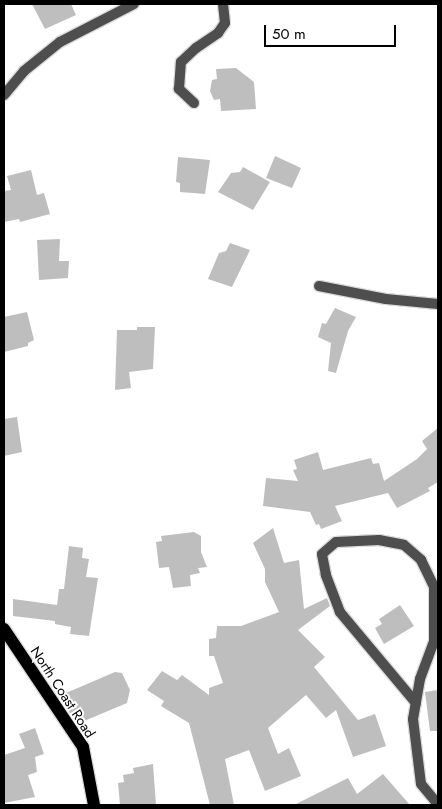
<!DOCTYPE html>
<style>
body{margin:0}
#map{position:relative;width:442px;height:809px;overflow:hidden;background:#fff;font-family:Jost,sans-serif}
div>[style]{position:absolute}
.building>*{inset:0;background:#bebebe}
.roads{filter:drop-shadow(1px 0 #dbdbdb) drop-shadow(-1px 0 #dbdbdb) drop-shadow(0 1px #dbdbdb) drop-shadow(0 -1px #dbdbdb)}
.street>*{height:10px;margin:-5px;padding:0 5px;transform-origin:5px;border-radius:5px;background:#4e4e4e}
.primary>*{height:12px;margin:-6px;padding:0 6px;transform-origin:6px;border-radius:6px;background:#000}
span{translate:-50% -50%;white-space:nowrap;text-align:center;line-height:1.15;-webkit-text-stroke:4px #fff;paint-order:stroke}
.street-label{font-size:14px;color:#000}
.frame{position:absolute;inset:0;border:5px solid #000;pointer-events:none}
.scale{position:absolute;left:264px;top:25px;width:132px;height:22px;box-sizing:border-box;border:2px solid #000;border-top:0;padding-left:6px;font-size:15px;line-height:18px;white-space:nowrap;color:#000;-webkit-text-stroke:4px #fff;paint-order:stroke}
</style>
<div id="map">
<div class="building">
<i style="clip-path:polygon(32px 4px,71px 4px,76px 15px,45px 29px)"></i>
<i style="clip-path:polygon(236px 68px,254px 82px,256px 109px,221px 111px,220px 99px,214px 100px,210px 91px,212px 80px,217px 79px,216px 69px)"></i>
<i style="clip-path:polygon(275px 156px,301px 168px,292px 188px,266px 178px)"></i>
<i style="clip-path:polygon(178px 157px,210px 160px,205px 194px,180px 192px,180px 183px,176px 182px)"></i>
<i style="clip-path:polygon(243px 167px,270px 182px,253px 210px,218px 192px,231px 173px,240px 172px)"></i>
<i style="clip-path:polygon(31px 170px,37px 195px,44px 193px,50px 214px,20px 222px,19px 219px,4px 222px,4px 191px,11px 190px,7px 176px)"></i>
<i style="clip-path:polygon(60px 239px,59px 261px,69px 261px,68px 278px,39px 280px,37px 240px)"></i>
<i style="clip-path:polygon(230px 243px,250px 250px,232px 287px,208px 279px,219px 253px,226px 251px)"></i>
<i style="clip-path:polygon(335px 308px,356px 317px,348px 331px,336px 373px,328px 371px,331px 343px,318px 337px,322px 323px,326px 324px)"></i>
<i style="clip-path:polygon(27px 312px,34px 340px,28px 343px,28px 346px,4px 352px,4px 317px)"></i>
<i style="clip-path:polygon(137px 327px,155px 327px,153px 369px,129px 372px,131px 388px,115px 390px,117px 330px,137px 330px)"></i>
<i style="clip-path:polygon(17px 417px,22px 452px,4px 456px,4px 419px)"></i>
<i style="clip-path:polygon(438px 428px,438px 482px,428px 488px,430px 491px,397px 508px,388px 493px,335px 506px,342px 521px,321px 529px,319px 524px,316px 525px,310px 512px,263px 506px,266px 478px,298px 481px,293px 470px,297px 469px,294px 460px,318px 452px,323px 470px,371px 458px,373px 464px,379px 463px,384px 481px,417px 459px,427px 449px,422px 441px)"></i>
<i style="clip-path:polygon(273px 528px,284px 563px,299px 560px,304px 609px,327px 598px,330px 606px,298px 630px,325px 657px,314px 667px,358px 720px,375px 714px,386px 746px,353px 757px,336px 710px,326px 718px,306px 695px,268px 728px,278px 754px,289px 748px,301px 776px,265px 791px,249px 750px,225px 759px,234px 805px,210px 805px,189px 723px,161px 706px,164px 701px,147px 690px,162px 671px,177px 680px,182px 675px,209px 695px,209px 688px,223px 683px,214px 656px,209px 656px,209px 639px,216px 638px,217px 626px,241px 626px,279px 612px,265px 582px,265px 569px,253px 543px)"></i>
<i style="clip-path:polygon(194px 532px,201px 536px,201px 552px,207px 567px,198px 568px,200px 573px,190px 575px,191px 586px,173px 588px,169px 567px,159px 568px,156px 542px,162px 541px,161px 536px)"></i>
<i style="clip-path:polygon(69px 546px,83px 548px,82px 558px,89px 559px,86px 577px,98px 578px,89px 636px,70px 634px,71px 627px,55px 624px,55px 621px,13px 616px,13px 599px,57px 605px,59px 589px,64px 589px)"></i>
<i style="clip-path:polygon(400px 605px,414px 626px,384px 644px,375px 628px,382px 624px,379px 619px)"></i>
<i style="clip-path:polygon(115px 672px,122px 673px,130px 690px,127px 703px,77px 724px,59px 696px)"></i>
<i style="clip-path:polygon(438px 690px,438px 731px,430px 731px,425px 692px)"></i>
<i style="clip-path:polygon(35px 728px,44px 754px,35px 757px,37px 772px,28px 775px,35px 797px,4px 803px,4px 755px,25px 748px,19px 734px)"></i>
<i style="clip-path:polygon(153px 764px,156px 805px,120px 805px,118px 783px,124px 782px,123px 775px,134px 773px,133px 768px)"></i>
<i style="clip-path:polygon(383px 774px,410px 805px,294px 805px,348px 778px,357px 794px)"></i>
</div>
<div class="roads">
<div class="street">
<i style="left:4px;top:95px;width:31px;rotate:-50deg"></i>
<i style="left:24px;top:71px;width:46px;rotate:-38.9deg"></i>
<i style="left:60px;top:42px;width:83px;rotate:-27.2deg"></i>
<i style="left:194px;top:103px;width:21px;rotate:-137deg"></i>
<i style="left:179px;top:89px;width:27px;rotate:-86deg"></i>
<i style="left:181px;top:62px;width:21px;rotate:-43deg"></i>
<i style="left:196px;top:48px;width:27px;rotate:-34deg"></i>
<i style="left:218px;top:33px;width:12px;rotate:-55deg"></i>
<i style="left:225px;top:23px;width:19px;rotate:-96deg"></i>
<i style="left:319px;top:286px;width:68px;rotate:11deg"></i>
<i style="left:386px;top:299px;width:52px;rotate:5.5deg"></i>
<i style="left:436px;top:636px;width:46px;rotate:110.4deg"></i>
<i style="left:420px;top:679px;width:41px;rotate:99.9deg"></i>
<i style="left:413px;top:719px;width:65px;rotate:83deg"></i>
<i style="left:421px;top:784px;width:26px;rotate:50deg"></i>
<i style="left:416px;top:703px;width:119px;rotate:-129.9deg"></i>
<i style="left:340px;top:612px;width:40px;rotate:-111deg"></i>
<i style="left:326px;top:575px;width:21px;rotate:-101deg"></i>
<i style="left:322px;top:554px;width:18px;rotate:-41deg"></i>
<i style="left:336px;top:542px;width:43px;rotate:-2.7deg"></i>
<i style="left:379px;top:540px;width:25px;rotate:11deg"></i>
<i style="left:404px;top:545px;width:23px;rotate:41deg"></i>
<i style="left:421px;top:560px;width:30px;rotate:64deg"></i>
<i style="left:434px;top:587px;width:54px;rotate:90deg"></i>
</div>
<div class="primary">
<i style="left:4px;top:629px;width:142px;rotate:56.2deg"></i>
<i style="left:83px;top:747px;width:59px;rotate:79.3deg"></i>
</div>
</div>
<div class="street-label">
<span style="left:63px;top:692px;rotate:57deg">North Coast Road</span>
</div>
<div class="frame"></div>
<div class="scale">50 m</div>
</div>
